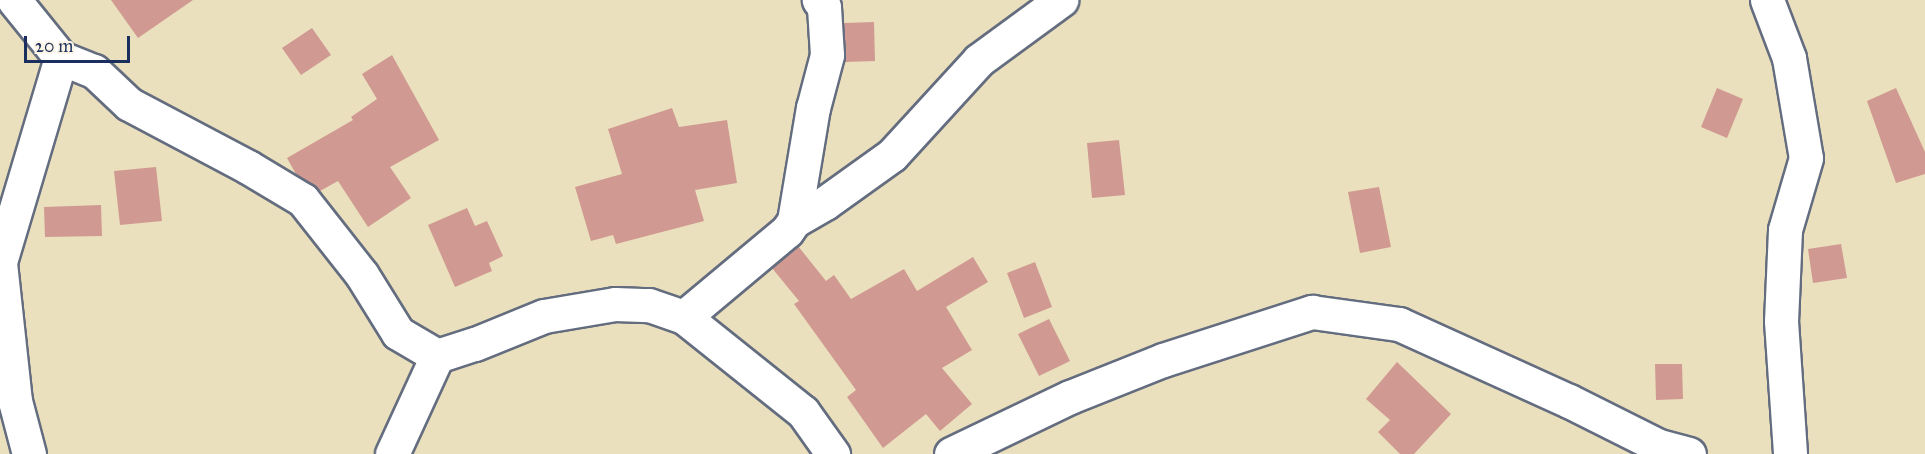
<!DOCTYPE html>
<style>
body{margin:0}
#map{position:relative;width:1925px;height:454px;overflow:hidden;background:#ebe0bd;font-family:"IM FELL Great Primer",serif}
div>[style]{position:absolute}
.building>*{inset:0;background:#d09991}
.roads{filter:drop-shadow(2px 0 #646d7f) drop-shadow(-2px 0 #646d7f) drop-shadow(0 2px #646d7f) drop-shadow(0 -2px #646d7f)}
.minor>*{height:33px;margin:-16.5px;padding:0 16.5px;transform-origin:16.5px;border-radius:16.5px;background:#fff}
span{translate:-50% -50%;white-space:nowrap;text-align:center;line-height:1.15;-webkit-text-stroke:4.5px #fcf5e5;paint-order:stroke}
.scale{position:absolute;left:24px;top:36px;width:106px;height:27px;box-sizing:border-box;border:3px solid #1b2f5e;border-top:0;padding-left:8px;font-size:18px;line-height:21px;white-space:nowrap;color:#1b2f5e;-webkit-text-stroke:4px #fcf5e5;paint-order:stroke}
</style>
<div id="map">
<div class="building">
<i style="clip-path:polygon(111px 0,193px 0,138px 38px)"></i>
<i style="clip-path:polygon(874px 22px,875px 61px,845px 62px,844px 23px)"></i>
<i style="clip-path:polygon(312px 28px,331px 55px,301px 75px,282px 48px)"></i>
<i style="clip-path:polygon(392px 55px,439px 140px,390px 167px,411px 198px,368px 227px,338px 181px,320px 191px,296px 174px,287px 158px,353px 120px,351px 117px,377px 99px,362px 74px)"></i>
<i style="clip-path:polygon(1717px 88px,1743px 99px,1727px 138px,1701px 127px)"></i>
<i style="clip-path:polygon(1896px 88px,1925px 152px,1925px 174px,1896px 183px,1867px 101px)"></i>
<i style="clip-path:polygon(672px 108px,679px 127px,727px 120px,737px 183px,695px 190px,704px 221px,616px 244px,613px 235px,591px 241px,575px 187px,622px 174px,608px 129px)"></i>
<i style="clip-path:polygon(1119px 140px,1125px 195px,1092px 198px,1087px 143px)"></i>
<i style="clip-path:polygon(156px 167px,162px 221px,120px 225px,114px 171px)"></i>
<i style="clip-path:polygon(1379px 187px,1391px 247px,1360px 253px,1348px 192px)"></i>
<i style="clip-path:polygon(101px 205px,102px 236px,45px 237px,44px 207px)"></i>
<i style="clip-path:polygon(467px 208px,475px 226px,487px 221px,503px 256px,489px 263px,492px 271px,455px 287px,428px 225px)"></i>
<i style="clip-path:polygon(1841px 244px,1847px 278px,1813px 283px,1808px 249px)"></i>
<i style="clip-path:polygon(798px 246px,826px 281px,834px 275px,851px 299px,904px 269px,917px 291px,973px 257px,988px 282px,946px 307px,972px 350px,942px 368px,972px 404px,940px 431px,926px 414px,883px 448px,847px 397px,856px 390px,794px 304px,799px 301px,772px 268px)"></i>
<i style="clip-path:polygon(1035px 262px,1052px 307px,1024px 318px,1007px 273px)"></i>
<i style="clip-path:polygon(1049px 319px,1070px 361px,1039px 376px,1018px 334px)"></i>
<i style="clip-path:polygon(1397px 362px,1451px 414px,1414px 454px,1400px 454px,1378px 432px,1390px 420px,1366px 399px)"></i>
<i style="clip-path:polygon(1655px 364px,1682px 364px,1683px 399px,1656px 400px)"></i>
</div>
<div class="roads">
<div class="minor">
<i style="left:14px;top:0;width:75px;rotate:51deg"></i>
<i style="left:61px;top:58px;width:35px;rotate:22deg"></i>
<i style="left:94px;top:71px;width:48px;rotate:43.3deg"></i>
<i style="left:129px;top:104px;width:135px;rotate:27.9deg"></i>
<i style="left:248px;top:167px;width:64px;rotate:31deg"></i>
<i style="left:303px;top:200px;width:95px;rotate:51.8deg"></i>
<i style="left:362px;top:275px;width:68px;rotate:58.2deg"></i>
<i style="left:398px;top:333px;width:45px;rotate:30.5deg"></i>
<i style="left:437px;top:356px;width:40px;rotate:-18deg"></i>
<i style="left:475px;top:344px;width:74px;rotate:-22.1deg"></i>
<i style="left:544px;top:316px;width:72px;rotate:-9.6deg"></i>
<i style="left:615px;top:304px;width:34px;rotate:2deg"></i>
<i style="left:649px;top:305px;width:37px;rotate:19deg"></i>
<i style="left:684px;top:317px;width:152px;rotate:38.6deg"></i>
<i style="left:803px;top:412px;width:52px;rotate:54.5deg"></i>
<i style="left:1767px;top:0;width:62px;rotate:69.2deg"></i>
<i style="left:1789px;top:58px;width:101px;rotate:80.4deg"></i>
<i style="left:1806px;top:158px;width:75px;rotate:106.3deg"></i>
<i style="left:1785px;top:230px;width:91px;rotate:92.5deg"></i>
<i style="left:1781px;top:321px;width:133px;rotate:86.1deg"></i>
<i style="left:794px;top:221px;width:115px;rotate:-80.5deg"></i>
<i style="left:813px;top:108px;width:55px;rotate:-75.2deg"></i>
<i style="left:827px;top:55px;width:48px;rotate:-93.6deg"></i>
<i style="left:824px;top:7px;width:9px;rotate:-126deg"></i>
<i style="left:684px;top:317px;width:134px;rotate:-39.9deg"></i>
<i style="left:787px;top:231px;width:12px;rotate:-55deg"></i>
<i style="left:794px;top:221px;width:36px;rotate:-30deg"></i>
<i style="left:825px;top:203px;width:82px;rotate:-35.6deg"></i>
<i style="left:892px;top:155px;width:129px;rotate:-47.5deg"></i>
<i style="left:979px;top:60px;width:102px;rotate:-36.2deg"></i>
<i style="left:29px;top:454px;width:55px;rotate:-104.8deg"></i>
<i style="left:15px;top:401px;width:140px;rotate:-96.2deg"></i>
<i style="left:0;top:262px;width:213px;rotate:-73.4deg"></i>
<i style="left:392px;top:454px;width:108px;rotate:-65.3deg"></i>
<i style="left:951px;top:454px;width:132px;rotate:-25.6deg"></i>
<i style="left:1070px;top:397px;width:100px;rotate:-21.7deg"></i>
<i style="left:1163px;top:360px;width:157px;rotate:-17.9deg"></i>
<i style="left:1312px;top:312px;width:88px;rotate:7.9deg"></i>
<i style="left:1399px;top:324px;width:187px;rotate:24.4deg"></i>
<i style="left:1569px;top:401px;width:101px;rotate:26.6deg"></i>
<i style="left:1659px;top:446px;width:31px;rotate:15deg"></i>
</div>
</div>
<div class="scale">20 m</div>
</div>
